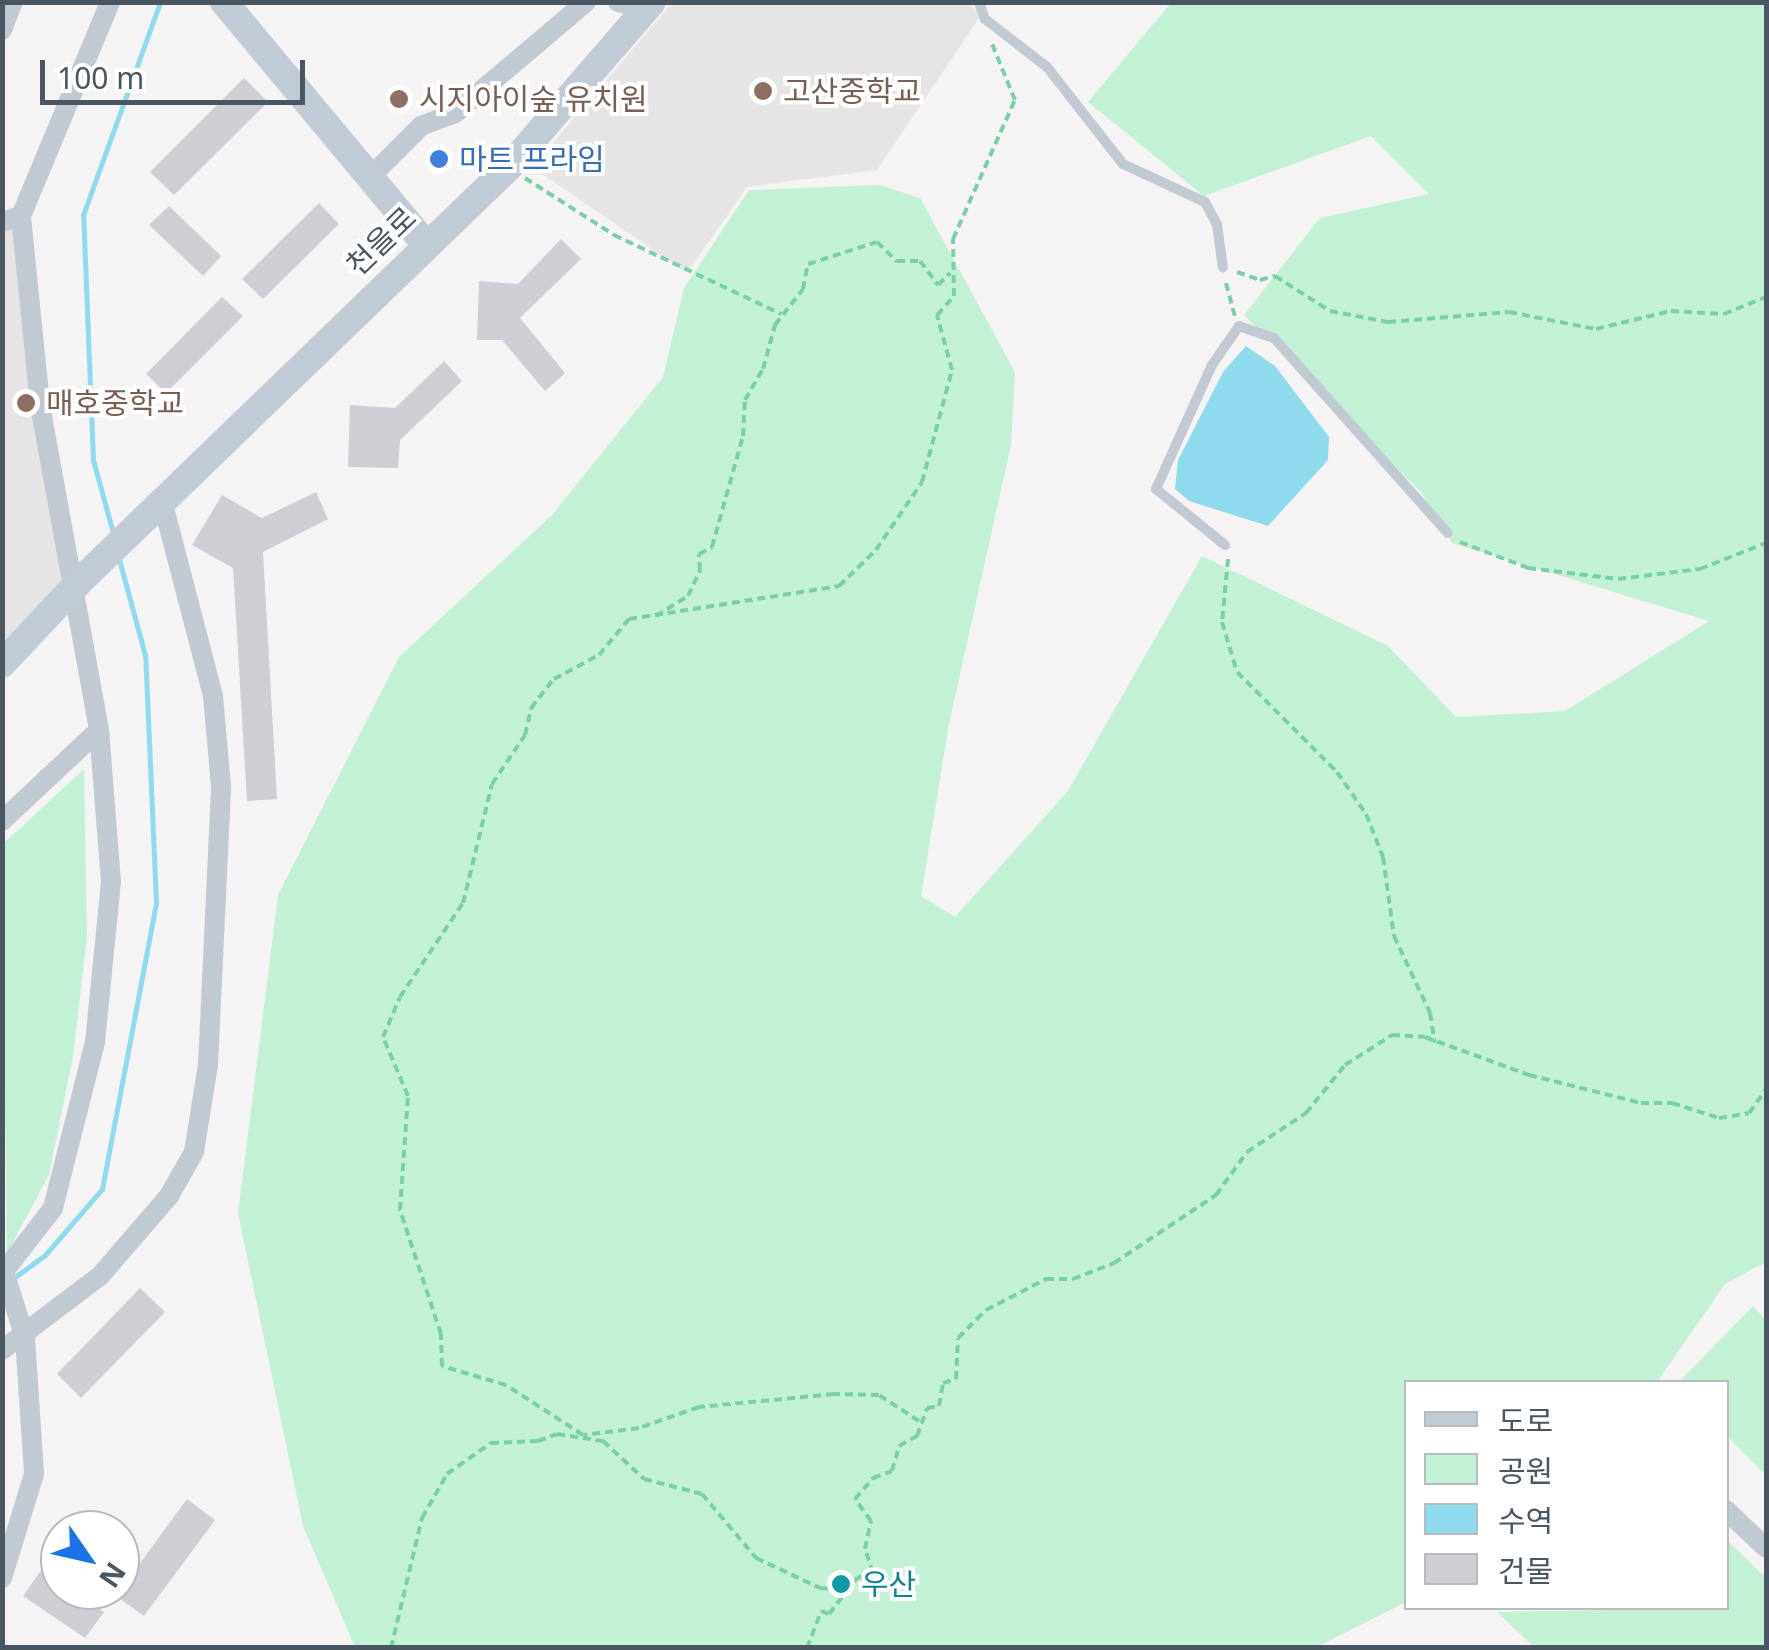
<!DOCTYPE html>
<meta charset="utf-8">
<style>
body{margin:0}
#map{position:relative;width:1769px;height:1650px;overflow:hidden;background:#f5f3f3;font-family:"Noto Sans","Noto Sans KR",sans-serif}
div>[style]{position:absolute}
.education>*{inset:0;background:#e6e4e5}
.green>*{inset:0;background:#c3f1d5}
.water>*{inset:0;background:#90daee}
.stream>*{height:5px;margin:-2.5px;padding:0 2.5px;transform-origin:2.5px;border-radius:2.5px;background:#90daee}
.building>*{inset:0;background:#cdcfd5}
.path>*{height:4px;margin-top:-2px;transform-origin:0;background:repeating-linear-gradient(90deg,#7ad0a6 0 8px,transparent 0 13px)}
.lane>*{height:10px;margin:-5px;padding:0 5px;transform-origin:5px;border-radius:5px;background:#c1cad2}
.street>*{height:20px;margin:-10px;padding:0 10px;transform-origin:10px;border-radius:10px;background:#c1cad2}
.secondary>*{height:28px;margin:-14px;padding:0 14px;transform-origin:14px;border-radius:14px;background:#c1cbd6}
.dots>*{width:28px;height:28px;translate:-50% -50%;box-sizing:border-box;border:5px solid #fff;border-radius:50%}
span{translate:-50% -50%;white-space:nowrap;text-align:center;line-height:1.15;-webkit-text-stroke:8px #fff;paint-order:stroke}
.education-label{font-size:30px;color:#785e54}
.left{translate:0 -50%;text-align:left}
.shop-label{font-size:30px;color:#366cbe}
.street-label{font-size:30px;color:#4a5661}
.culture-label{font-size:30px;color:#0d838f}
.frame{position:absolute;inset:0;border:5px solid #4a5661;pointer-events:none}
.legend{position:absolute;left:1404px;top:1380px;width:325px;height:230px;box-sizing:border-box;background:#fff;border:2px solid #b7bbc0;margin:0;padding:12px 18px;list-style:none;font-size:30px;color:#4a5661}
.legend li{display:flex;align-items:center;gap:20px;height:50px}
.legend b{width:50px;border:2px solid #b7bbc0}
.north{position:absolute;left:40px;top:1510px;width:100px;height:100px;box-sizing:border-box;background:#fff;border:2px solid #b7bbc0;border-radius:50%;rotate:124deg;font-size:28px;font-weight:700;line-height:40px;text-align:center;color:#4a5661}
.north::after{content:'';display:block;margin:auto;width:35px;height:45px;background:#1a73e8;clip-path:polygon(50% 0,100% 100%,50% 72%,0 100%)}
.scale{position:absolute;left:40px;top:60px;width:265px;height:45px;box-sizing:border-box;border:5px solid #4a5661;border-top:0;padding-left:12px;font-size:30px;line-height:35px;white-space:nowrap;color:#4a5661;-webkit-text-stroke:8px #fff;paint-order:stroke}
</style>
<div id="map">
<div class="education">
<i style="clip-path:polygon(967px 2px,981px 15px,877px 170px,747px 187px,687px 273px,532px 167px,672px 3px)"></i>
<i style="clip-path:polygon(21px 216px,77px 584px,3px 664px,2px 222px)"></i>
</div>
<div class="green">
<i style="clip-path:polygon(1171px 3px,1766px 3px,1766px 1262px,1725px 1284px,1657px 1382px,1406px 1382px,1406px 1602px,1315px 1648px,355px 1647px,303px 1526px,238px 1213px,278px 895px,399px 657px,552px 515px,663px 377px,684px 288px,749px 190px,880px 185px,920px 198px,1015px 372px,1011px 445px,949px 724px,921px 896px,955px 917px,1068px 791px,1202px 556px,1388px 646px,1456px 717px,1565px 711px,1709px 621px,1452px 543px,1421px 492px,1244px 315px,1320px 218px,1429px 194px,1371px 136px,1204px 196px,1088px 102px)"></i>
<i style="clip-path:polygon(84px 769px,87px 937px,73px 1056px,49px 1175px,7px 1253px,2px 845px)"></i>
<i style="clip-path:polygon(1753px 1306px,1766px 1320px,1766px 1475px,1727px 1436px,1726px 1382px,1679px 1382px)"></i>
<i style="clip-path:polygon(1727px 1540px,1766px 1578px,1766px 1647px,1534px 1647px,1497px 1612px,1726px 1608px)"></i>
</div>
<div class="water">
<i style="clip-path:polygon(1246px 346px,1275px 366px,1329px 437px,1328px 460px,1268px 526px,1189px 501px,1175px 489px,1178px 460px,1223px 372px)"></i>
</div>
<div class="stream">
<i style="left:113px;top:533px;width:76px;rotate:-105.3deg"></i>
<i style="left:93px;top:460px;width:245px;rotate:-92.3deg"></i>
<i style="left:83px;top:215px;width:226px;rotate:-70.1deg"></i>
<i style="left:11px;top:1280px;width:42px;rotate:-36.3deg"></i>
<i style="left:45px;top:1255px;width:87px;rotate:-49.2deg"></i>
<i style="left:102px;top:1189px;width:292px;rotate:-79.3deg"></i>
<i style="left:156px;top:902px;width:247px;rotate:-92.5deg"></i>
<i style="left:145px;top:655px;width:99px;rotate:-105.2deg"></i>
</div>
<div class="building">
<i style="clip-path:polygon(244px 78px,268px 102px,174px 195px,150px 172px)"></i>
<i style="clip-path:polygon(319px 203px,339px 224px,263px 299px,242px 279px)"></i>
<i style="clip-path:polygon(169px 206px,221px 256px,203px 276px,149px 225px)"></i>
<i style="clip-path:polygon(561px 239px,581px 259px,520px 318px,565px 373px,545px 391px,502px 340px,477px 340px,479px 281px,518px 284px)"></i>
<i style="clip-path:polygon(222px 297px,243px 316px,166px 393px,146px 374px)"></i>
<i style="clip-path:polygon(444px 361px,462px 381px,400px 440px,398px 468px,348px 467px,350px 405px,395px 408px)"></i>
<i style="clip-path:polygon(316px 492px,328px 519px,263px 552px,277px 799px,247px 801px,233px 568px,192px 545px,222px 495px,262px 518px)"></i>
<i style="clip-path:polygon(140px 1288px,165px 1312px,81px 1398px,57px 1374px)"></i>
<i style="clip-path:polygon(187px 1499px,215px 1520px,144px 1616px,116px 1596px)"></i>
<i style="clip-path:polygon(42px 1569px,60px 1581px,60px 1590px,72px 1590px,104px 1612px,85px 1638px,23px 1596px)"></i>
</div>
<div class="path">
<i style="left:525px;top:178px;width:106px;rotate:32.6deg"></i>
<i style="left:614px;top:235px;width:185px;rotate:25.3deg"></i>
<i style="left:1237px;top:272px;width:24px;rotate:19deg"></i>
<i style="left:1260px;top:280px;width:16px;rotate:-15deg"></i>
<i style="left:1275px;top:276px;width:65px;rotate:32.5deg"></i>
<i style="left:1330px;top:311px;width:59px;rotate:10.7deg"></i>
<i style="left:1388px;top:322px;width:121px;rotate:-4.7deg"></i>
<i style="left:1509px;top:312px;width:89px;rotate:11.1deg"></i>
<i style="left:1596px;top:329px;width:77px;rotate:-13.5deg"></i>
<i style="left:1671px;top:311px;width:53px;rotate:3.2deg"></i>
<i style="left:1724px;top:314px;width:45px;rotate:-22deg"></i>
<i style="left:1226px;top:283px;width:35px;rotate:75deg"></i>
<i style="left:1460px;top:542px;width:73px;rotate:20.9deg"></i>
<i style="left:1528px;top:568px;width:91px;rotate:7deg"></i>
<i style="left:1618px;top:579px;width:83px;rotate:-7deg"></i>
<i style="left:1700px;top:569px;width:71px;rotate:-21.5deg"></i>
<i style="left:1228px;top:559px;width:63px;rotate:95.4deg"></i>
<i style="left:1222px;top:622px;width:52px;rotate:73.3deg"></i>
<i style="left:1237px;top:672px;width:141px;rotate:45deg"></i>
<i style="left:1337px;top:772px;width:51px;rotate:55.4deg"></i>
<i style="left:1366px;top:814px;width:46px;rotate:68.4deg"></i>
<i style="left:1383px;top:857px;width:80px;rotate:82.1deg"></i>
<i style="left:1394px;top:936px;width:85px;rotate:64.9deg"></i>
<i style="left:1430px;top:1013px;width:30px;rotate:81deg"></i>
<i style="left:656px;top:616px;width:38px;rotate:-32deg"></i>
<i style="left:688px;top:596px;width:29px;rotate:-65deg"></i>
<i style="left:700px;top:570px;width:16px;rotate:-94deg"></i>
<i style="left:699px;top:554px;width:15px;rotate:-28deg"></i>
<i style="left:712px;top:547px;width:115px;rotate:-74.4deg"></i>
<i style="left:743px;top:436px;width:36px;rotate:-87deg"></i>
<i style="left:745px;top:400px;width:36px;rotate:-60deg"></i>
<i style="left:763px;top:369px;width:46px;rotate:-74.7deg"></i>
<i style="left:775px;top:325px;width:46px;rotate:-52.1deg"></i>
<i style="left:803px;top:289px;width:25px;rotate:-79deg"></i>
<i style="left:808px;top:264px;width:72px;rotate:-17.7deg"></i>
<i style="left:877px;top:242px;width:28px;rotate:44deg"></i>
<i style="left:897px;top:261px;width:23px"></i>
<i style="left:920px;top:261px;width:30px;rotate:53deg"></i>
<i style="left:938px;top:285px;width:17px;rotate:-45deg"></i>
<i style="left:919px;top:1421px;width:48px;rotate:-147deg"></i>
<i style="left:879px;top:1395px;width:45px;rotate:-178.7deg"></i>
<i style="left:834px;top:1394px;width:136px;rotate:174.5deg"></i>
<i style="left:699px;top:1407px;width:64px;rotate:160.7deg"></i>
<i style="left:639px;top:1428px;width:56px;rotate:172.9deg"></i>
<i style="left:583px;top:1435px;width:92px;rotate:-147deg"></i>
<i style="left:506px;top:1385px;width:67px;rotate:-163.5deg"></i>
<i style="left:442px;top:1366px;width:32px;rotate:-92deg"></i>
<i style="left:441px;top:1334px;width:131px;rotate:-108.3deg"></i>
<i style="left:400px;top:1210px;width:114px;rotate:-86deg"></i>
<i style="left:408px;top:1096px;width:64px;rotate:-113deg"></i>
<i style="left:383px;top:1037px;width:43px;rotate:-67deg"></i>
<i style="left:400px;top:997px;width:113px;rotate:-56.2deg"></i>
<i style="left:463px;top:903px;width:122px;rotate:-76.3deg"></i>
<i style="left:492px;top:784px;width:59px;rotate:-56deg"></i>
<i style="left:525px;top:735px;width:28px;rotate:-77deg"></i>
<i style="left:531px;top:708px;width:37px;rotate:-52deg"></i>
<i style="left:554px;top:679px;width:51px;rotate:-28.1deg"></i>
<i style="left:599px;top:655px;width:47px;rotate:-50.2deg"></i>
<i style="left:629px;top:619px;width:213px;rotate:-8.9deg"></i>
<i style="left:839px;top:586px;width:52px;rotate:-44.2deg"></i>
<i style="left:876px;top:550px;width:82px;rotate:-55.9deg"></i>
<i style="left:922px;top:482px;width:116px;rotate:-75deg"></i>
<i style="left:952px;top:370px;width:57px;rotate:-105.3deg"></i>
<i style="left:937px;top:315px;width:25px;rotate:-48deg"></i>
<i style="left:954px;top:296px;width:57px;rotate:-91deg"></i>
<i style="left:953px;top:239px;width:152px;rotate:-66deg"></i>
<i style="left:1015px;top:100px;width:61px;rotate:-112.3deg"></i>
<i style="left:391px;top:1648px;width:134px;rotate:-76.6deg"></i>
<i style="left:422px;top:1518px;width:51px;rotate:-60.4deg"></i>
<i style="left:447px;top:1474px;width:54px;rotate:-35.2deg"></i>
<i style="left:491px;top:1443px;width:47px;rotate:-2.4deg"></i>
<i style="left:538px;top:1441px;width:20px;rotate:-20deg"></i>
<i style="left:557px;top:1434px;width:47px;rotate:8.7deg"></i>
<i style="left:603px;top:1441px;width:56px;rotate:42.8deg"></i>
<i style="left:644px;top:1479px;width:60px;rotate:14.5deg"></i>
<i style="left:702px;top:1494px;width:84px;rotate:49.8deg"></i>
<i style="left:756px;top:1558px;width:71px;rotate:25.1deg"></i>
<i style="left:820px;top:1588px;width:30px;rotate:4deg"></i>
<i style="left:807px;top:1648px;width:40px;rotate:-69deg"></i>
<i style="left:821px;top:1611px;width:9px;rotate:21deg"></i>
<i style="left:829px;top:1614px;width:46px;rotate:-52.1deg"></i>
<i style="left:857px;top:1578px;width:17px;rotate:-17deg"></i>
<i style="left:873px;top:1573px;width:25px;rotate:-108deg"></i>
<i style="left:865px;top:1549px;width:29px;rotate:-78deg"></i>
<i style="left:871px;top:1521px;width:27px;rotate:-126deg"></i>
<i style="left:855px;top:1499px;width:28px;rotate:-49deg"></i>
<i style="left:873px;top:1478px;width:20px;rotate:-20deg"></i>
<i style="left:892px;top:1471px;width:26px;rotate:-74deg"></i>
<i style="left:899px;top:1446px;width:21px;rotate:-29deg"></i>
<i style="left:917px;top:1436px;width:30px;rotate:-70deg"></i>
<i style="left:927px;top:1408px;width:12px;rotate:-9deg"></i>
<i style="left:939px;top:1406px;width:23px;rotate:-80deg"></i>
<i style="left:943px;top:1383px;width:14px;rotate:-17deg"></i>
<i style="left:956px;top:1379px;width:41px;rotate:-87.2deg"></i>
<i style="left:958px;top:1338px;width:40px;rotate:-45deg"></i>
<i style="left:986px;top:1310px;width:68px;rotate:-27.3deg"></i>
<i style="left:1046px;top:1279px;width:27px"></i>
<i style="left:1073px;top:1279px;width:44px;rotate:-21.3deg"></i>
<i style="left:1114px;top:1263px;width:123px;rotate:-33.7deg"></i>
<i style="left:1216px;top:1195px;width:53px;rotate:-54.2deg"></i>
<i style="left:1247px;top:1152px;width:71px;rotate:-33.5deg"></i>
<i style="left:1306px;top:1113px;width:62px;rotate:-50.9deg"></i>
<i style="left:1345px;top:1065px;width:56px;rotate:-32.6deg"></i>
<i style="left:1392px;top:1035px;width:33px;rotate:3deg"></i>
<i style="left:1425px;top:1037px;width:111px;rotate:20.1deg"></i>
<i style="left:1529px;top:1075px;width:115px;rotate:14deg"></i>
<i style="left:1641px;top:1103px;width:31px"></i>
<i style="left:1672px;top:1103px;width:49px;rotate:17.7deg"></i>
<i style="left:1719px;top:1118px;width:30px;rotate:-9deg"></i>
<i style="left:1749px;top:1113px;width:29px;rotate:-54deg"></i>
</div>
<div class="lane">
<i style="left:979px;top:2px;width:18px;rotate:71deg"></i>
<i style="left:985px;top:19px;width:78px;rotate:37.7deg"></i>
<i style="left:1047px;top:67px;width:123px;rotate:51.9deg"></i>
<i style="left:1123px;top:164px;width:90px;rotate:24.9deg"></i>
<i style="left:1205px;top:202px;width:26px;rotate:62deg"></i>
<i style="left:1217px;top:225px;width:43px;rotate:82.1deg"></i>
<i style="left:1225px;top:545px;width:89px;rotate:-140.9deg"></i>
<i style="left:1156px;top:489px;width:136px;rotate:-65.7deg"></i>
<i style="left:1212px;top:365px;width:47px;rotate:-55.3deg"></i>
<i style="left:1239px;top:326px;width:37px;rotate:19deg"></i>
<i style="left:1274px;top:338px;width:261px;rotate:48.3deg"></i>
</div>
<div class="street">
<i style="left:618px;top:2px;width:30px;rotate:12deg"></i>
<i style="left:2px;top:30px;width:30px;rotate:-69deg"></i>
<i style="left:368px;top:179px;width:75px;rotate:-45deg"></i>
<i style="left:421px;top:126px;width:36px;rotate:-21deg"></i>
<i style="left:455px;top:113px;width:172px;rotate:-40.3deg"></i>
<i style="left:2px;top:222px;width:20px;rotate:-18deg"></i>
<i style="left:21px;top:216px;width:232px;rotate:-67.4deg"></i>
<i style="left:2px;top:821px;width:133px;rotate:-43.2deg"></i>
<i style="left:2px;top:1265px;width:77px;rotate:72.5deg"></i>
<i style="left:25px;top:1338px;width:136px;rotate:86.2deg"></i>
<i style="left:34px;top:1474px;width:109px;rotate:107.1deg"></i>
<i style="left:2px;top:1274px;width:83px;rotate:-52.3deg"></i>
<i style="left:53px;top:1208px;width:171px;rotate:-75.8deg"></i>
<i style="left:95px;top:1042px;width:161px;rotate:-84.3deg"></i>
<i style="left:111px;top:882px;width:152px;rotate:-94.5deg"></i>
<i style="left:99px;top:730px;width:331px;rotate:-100.3deg"></i>
<i style="left:40px;top:404px;width:189px;rotate:-95.8deg"></i>
<i style="left:2px;top:1350px;width:123px;rotate:-37.1deg"></i>
<i style="left:100px;top:1276px;width:106px;rotate:-49.2deg"></i>
<i style="left:169px;top:1196px;width:51px;rotate:-60.4deg"></i>
<i style="left:194px;top:1152px;width:88px;rotate:-80.9deg"></i>
<i style="left:208px;top:1065px;width:279px;rotate:-87.3deg"></i>
<i style="left:221px;top:786px;width:90px;rotate:-95.1deg"></i>
<i style="left:213px;top:696px;width:203px;rotate:-104.6deg"></i>
<i style="left:1726px;top:1510px;width:55px;rotate:43.5deg"></i>
</div>
<div class="secondary">
<i style="left:224px;top:2px;width:314px;rotate:50.2deg"></i>
<i style="left:2px;top:664px;width:110px;rotate:-46.8deg"></i>
<i style="left:77px;top:584px;width:600px;rotate:-43.99deg"></i>
<i style="left:509px;top:167px;width:218px;rotate:-49.1deg"></i>
</div>
<div class="dots">
<i style="left:763px;top:91px;background:#8d6e63"></i>
<i style="left:399px;top:99px;background:#8d6e63"></i>
<i style="left:439px;top:159px;background:#3f7fe0"></i>
<i style="left:26px;top:403px;background:#8d6e63"></i>
<i style="left:841px;top:1584px;background:#0f9aa8"></i>
</div>
<div class="education-label">
<span class="left" style="left:783px;top:91px">고산중학교</span>
<span class="left" style="left:419px;top:99px">시지아이숲 유치원</span>
<span class="left" style="left:46px;top:403px">매호중학교</span>
</div>
<div class="shop-label">
<span class="left" style="left:459px;top:159px">마트 프라임</span>
</div>
<div class="street-label">
<span style="left:381px;top:241px;rotate:-44deg">천을로</span>
</div>
<div class="culture-label">
<span class="left" style="left:861px;top:1584px">우산</span>
</div>
<div class="frame"></div>
<ul class="legend">
<li><b style="height:12px;background:#c1cbd6"></b>도로</li>
<li><b style="height:28px;background:#c3f1d5"></b>공원</li>
<li><b style="height:28px;background:#90daee"></b>수역</li>
<li><b style="height:28px;background:#cdcfd5"></b>건물</li>
</ul>
<div class="north">N</div>
<div class="scale">100 m</div>
</div>
